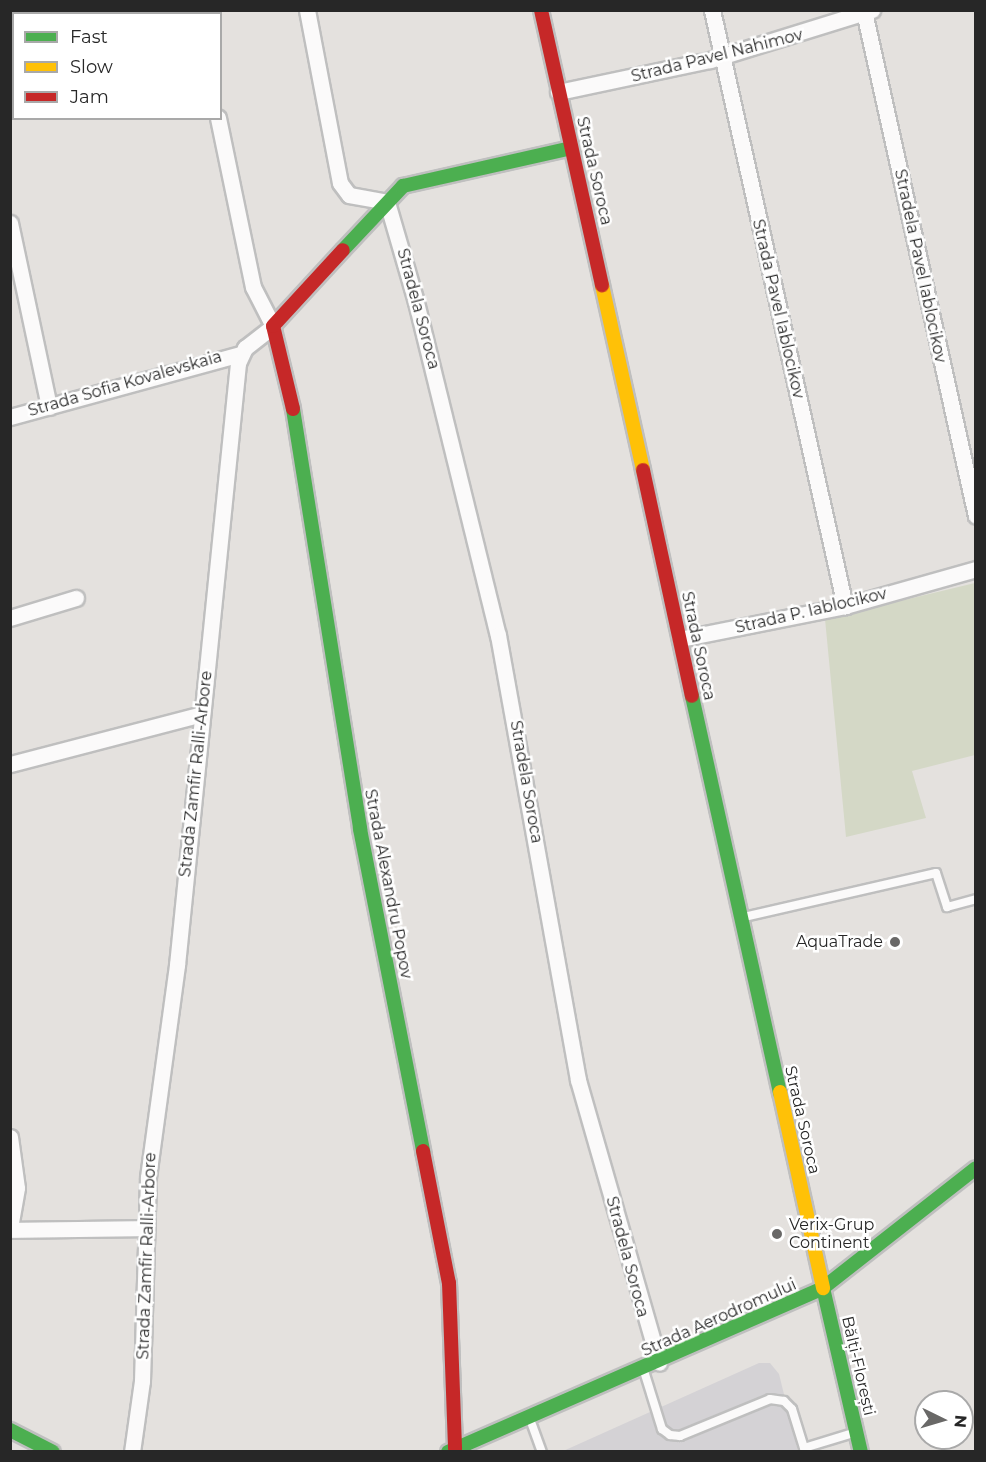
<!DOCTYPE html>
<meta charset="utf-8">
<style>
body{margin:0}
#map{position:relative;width:986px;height:1462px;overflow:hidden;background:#e4e1de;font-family:Montserrat,sans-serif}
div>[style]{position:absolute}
.industrial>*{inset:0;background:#d4d2d5}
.cemetery>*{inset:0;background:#d4d8c6}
.roads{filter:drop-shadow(2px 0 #bfbfbf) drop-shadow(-2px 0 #bfbfbf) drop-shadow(0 2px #bfbfbf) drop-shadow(0 -2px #bfbfbf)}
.lane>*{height:8px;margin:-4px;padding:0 4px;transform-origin:4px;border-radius:4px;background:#fbfafa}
.street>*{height:15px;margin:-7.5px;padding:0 7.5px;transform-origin:7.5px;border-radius:7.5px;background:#fbfafa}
.fast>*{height:14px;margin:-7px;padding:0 7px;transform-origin:7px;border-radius:7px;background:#4caf50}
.slow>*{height:14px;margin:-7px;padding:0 7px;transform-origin:7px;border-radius:7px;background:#ffc107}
.jam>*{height:14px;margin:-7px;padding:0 7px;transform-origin:7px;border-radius:7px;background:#c62828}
.dots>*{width:16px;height:16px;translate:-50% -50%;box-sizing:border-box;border:3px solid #fff;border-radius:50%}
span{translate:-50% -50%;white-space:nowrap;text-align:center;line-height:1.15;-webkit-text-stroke:5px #fff;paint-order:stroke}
.street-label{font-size:16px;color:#272727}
.poi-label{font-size:16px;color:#272727}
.right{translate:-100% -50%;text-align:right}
.left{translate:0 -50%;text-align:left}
.frame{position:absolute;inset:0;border:12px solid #272727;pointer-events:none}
.legend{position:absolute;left:12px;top:12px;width:210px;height:108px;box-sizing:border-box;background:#fff;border:2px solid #a9a9a9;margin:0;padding:8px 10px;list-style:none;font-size:18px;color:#272727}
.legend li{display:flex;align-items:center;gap:12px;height:30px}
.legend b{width:30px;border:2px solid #a9a9a9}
.north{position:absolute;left:914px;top:1390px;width:60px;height:60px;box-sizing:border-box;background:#fff;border:2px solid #a9a9a9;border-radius:50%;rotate:95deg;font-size:16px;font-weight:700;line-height:24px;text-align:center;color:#272727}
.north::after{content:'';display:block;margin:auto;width:21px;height:27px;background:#696867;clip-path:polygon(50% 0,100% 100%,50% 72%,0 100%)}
</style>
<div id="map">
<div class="industrial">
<i style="clip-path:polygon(759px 1363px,770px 1363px,779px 1374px,798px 1451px,561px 1452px)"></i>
</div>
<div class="cemetery">
<i style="clip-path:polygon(975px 583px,975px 755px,912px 771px,926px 818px,846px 837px,825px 619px)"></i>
</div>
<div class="roads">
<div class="lane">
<i style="left:744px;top:917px;width:197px;rotate:-12.9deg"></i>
<i style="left:936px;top:873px;width:36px;rotate:72deg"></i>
<i style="left:947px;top:907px;width:30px;rotate:-15deg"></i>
<i style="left:644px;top:1371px;width:61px;rotate:72.8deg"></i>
<i style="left:662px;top:1429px;width:10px;rotate:37deg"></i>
<i style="left:670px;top:1435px;width:10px;rotate:6deg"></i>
<i style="left:680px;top:1436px;width:97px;rotate:-22.3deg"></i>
<i style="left:770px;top:1399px;width:14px;rotate:8deg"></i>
<i style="left:784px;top:1401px;width:11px;rotate:45deg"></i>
<i style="left:792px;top:1409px;width:41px;rotate:72.9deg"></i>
<i style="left:804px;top:1448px;width:51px;rotate:-17deg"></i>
<i style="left:531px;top:1422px;width:32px;rotate:70deg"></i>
</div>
<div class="street">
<i style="left:195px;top:10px;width:4px;rotate:76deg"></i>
<i style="left:307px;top:10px;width:176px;rotate:79.2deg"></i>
<i style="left:340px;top:183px;width:15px;rotate:53deg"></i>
<i style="left:349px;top:195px;width:39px;rotate:10deg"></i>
<i style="left:387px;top:202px;width:104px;rotate:73.8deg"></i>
<i style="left:416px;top:302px;width:343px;rotate:76.2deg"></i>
<i style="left:498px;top:635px;width:452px;rotate:79.8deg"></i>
<i style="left:578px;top:1080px;width:294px;rotate:74deg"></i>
<i style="left:712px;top:10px;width:611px;rotate:77.42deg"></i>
<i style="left:865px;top:16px;width:512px;rotate:77.48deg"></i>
<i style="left:558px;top:92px;width:155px;rotate:-11.9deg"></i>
<i style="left:710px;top:60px;width:170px;rotate:-17.2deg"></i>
<i style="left:10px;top:223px;width:188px;rotate:78deg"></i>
<i style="left:10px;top:417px;width:238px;rotate:-15.3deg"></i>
<i style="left:10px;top:618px;width:69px;rotate:-16.9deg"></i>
<i style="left:680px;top:639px;width:168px;rotate:-11.3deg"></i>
<i style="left:845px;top:606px;width:136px;rotate:-15.8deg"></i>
<i style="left:10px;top:764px;width:198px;rotate:-14.6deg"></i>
<i style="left:10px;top:1137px;width:51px;rotate:82.2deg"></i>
<i style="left:17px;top:1188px;width:40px;rotate:100deg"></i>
<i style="left:10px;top:1230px;width:136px;rotate:-0.8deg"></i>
<i style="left:132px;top:1452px;width:72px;rotate:-82deg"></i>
<i style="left:142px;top:1381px;width:204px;rotate:-88.3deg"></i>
<i style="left:148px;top:1177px;width:214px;rotate:-82.2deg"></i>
<i style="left:177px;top:965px;width:605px;rotate:-84.21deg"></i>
<i style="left:238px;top:363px;width:17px;rotate:-65deg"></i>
<i style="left:245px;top:348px;width:36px;rotate:-38deg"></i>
<i style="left:273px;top:326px;width:44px;rotate:-117.1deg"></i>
<i style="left:253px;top:287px;width:173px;rotate:-101.7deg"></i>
</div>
<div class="fast">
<i style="left:343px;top:250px;width:88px;rotate:-46.8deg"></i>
<i style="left:403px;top:186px;width:172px;rotate:-12.7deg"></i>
<i style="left:293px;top:409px;width:425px;rotate:80.9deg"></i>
<i style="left:360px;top:829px;width:328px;rotate:78.9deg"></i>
<i style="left:692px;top:696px;width:406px;rotate:77.5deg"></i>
<i style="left:823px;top:1288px;width:168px;rotate:77deg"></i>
<i style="left:10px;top:1430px;width:48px;rotate:27.1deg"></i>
<i style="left:448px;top:1452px;width:409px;rotate:-23.6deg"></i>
<i style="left:823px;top:1288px;width:194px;rotate:-38.1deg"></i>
</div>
<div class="slow">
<i style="left:602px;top:285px;width:189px;rotate:77.5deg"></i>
<i style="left:780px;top:1092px;width:201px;rotate:77.6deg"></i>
</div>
<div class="jam">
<i style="left:541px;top:10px;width:282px;rotate:77.5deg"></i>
<i style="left:293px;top:409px;width:85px;rotate:-103.5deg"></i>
<i style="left:273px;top:326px;width:103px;rotate:-47.4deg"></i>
<i style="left:643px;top:470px;width:231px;rotate:77.8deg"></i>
<i style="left:423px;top:1151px;width:135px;rotate:78.9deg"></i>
<i style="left:449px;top:1283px;width:166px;rotate:87.9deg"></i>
</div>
</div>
<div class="dots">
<i style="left:895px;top:942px;background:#696867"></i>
<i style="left:777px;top:1234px;background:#696867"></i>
</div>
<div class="street-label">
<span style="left:717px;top:56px;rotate:-14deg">Strada Pavel Nahimov</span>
<span style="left:594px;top:171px;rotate:77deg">Strada Soroca</span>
<span style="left:920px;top:266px;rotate:78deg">Stradela Pavel Iablocikov</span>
<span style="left:418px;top:309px;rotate:75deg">Stradela Sorocа</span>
<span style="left:778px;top:309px;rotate:77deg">Strada Pavel Iablocikov</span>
<span style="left:125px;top:384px;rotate:-16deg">Strada Sofia Kovalevskaia</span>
<span style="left:811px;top:611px;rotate:-13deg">Strada P. Iablocikov</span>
<span style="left:698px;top:646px;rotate:78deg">Strada Soroca</span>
<span style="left:196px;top:774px;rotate:-84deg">Strada Zamfir Ralli-Arbore</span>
<span style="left:526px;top:782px;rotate:80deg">Stradela Sorocа</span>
<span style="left:388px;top:884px;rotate:79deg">Strada Alexandru Popov</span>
<span style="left:802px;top:1120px;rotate:77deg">Strada Soroca</span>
<span style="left:147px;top:1256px;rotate:-88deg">Strada Zamfir Ralli-Arbore</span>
<span style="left:627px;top:1257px;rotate:75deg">Stradela Sorocа</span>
<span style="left:719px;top:1318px;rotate:-24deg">Strada Aerodromului</span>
<span style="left:858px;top:1366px;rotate:77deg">Bălți-Florești</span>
</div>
<div class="poi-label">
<span class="right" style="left:883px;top:942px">AquaTrade</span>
<span class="left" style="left:789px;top:1234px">Verix-Grup<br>Continent</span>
</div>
<div class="frame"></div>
<ul class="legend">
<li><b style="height:8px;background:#4caf50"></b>Fast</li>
<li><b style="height:8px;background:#ffc107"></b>Slow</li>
<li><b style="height:8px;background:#c62828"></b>Jam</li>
</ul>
<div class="north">N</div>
</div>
